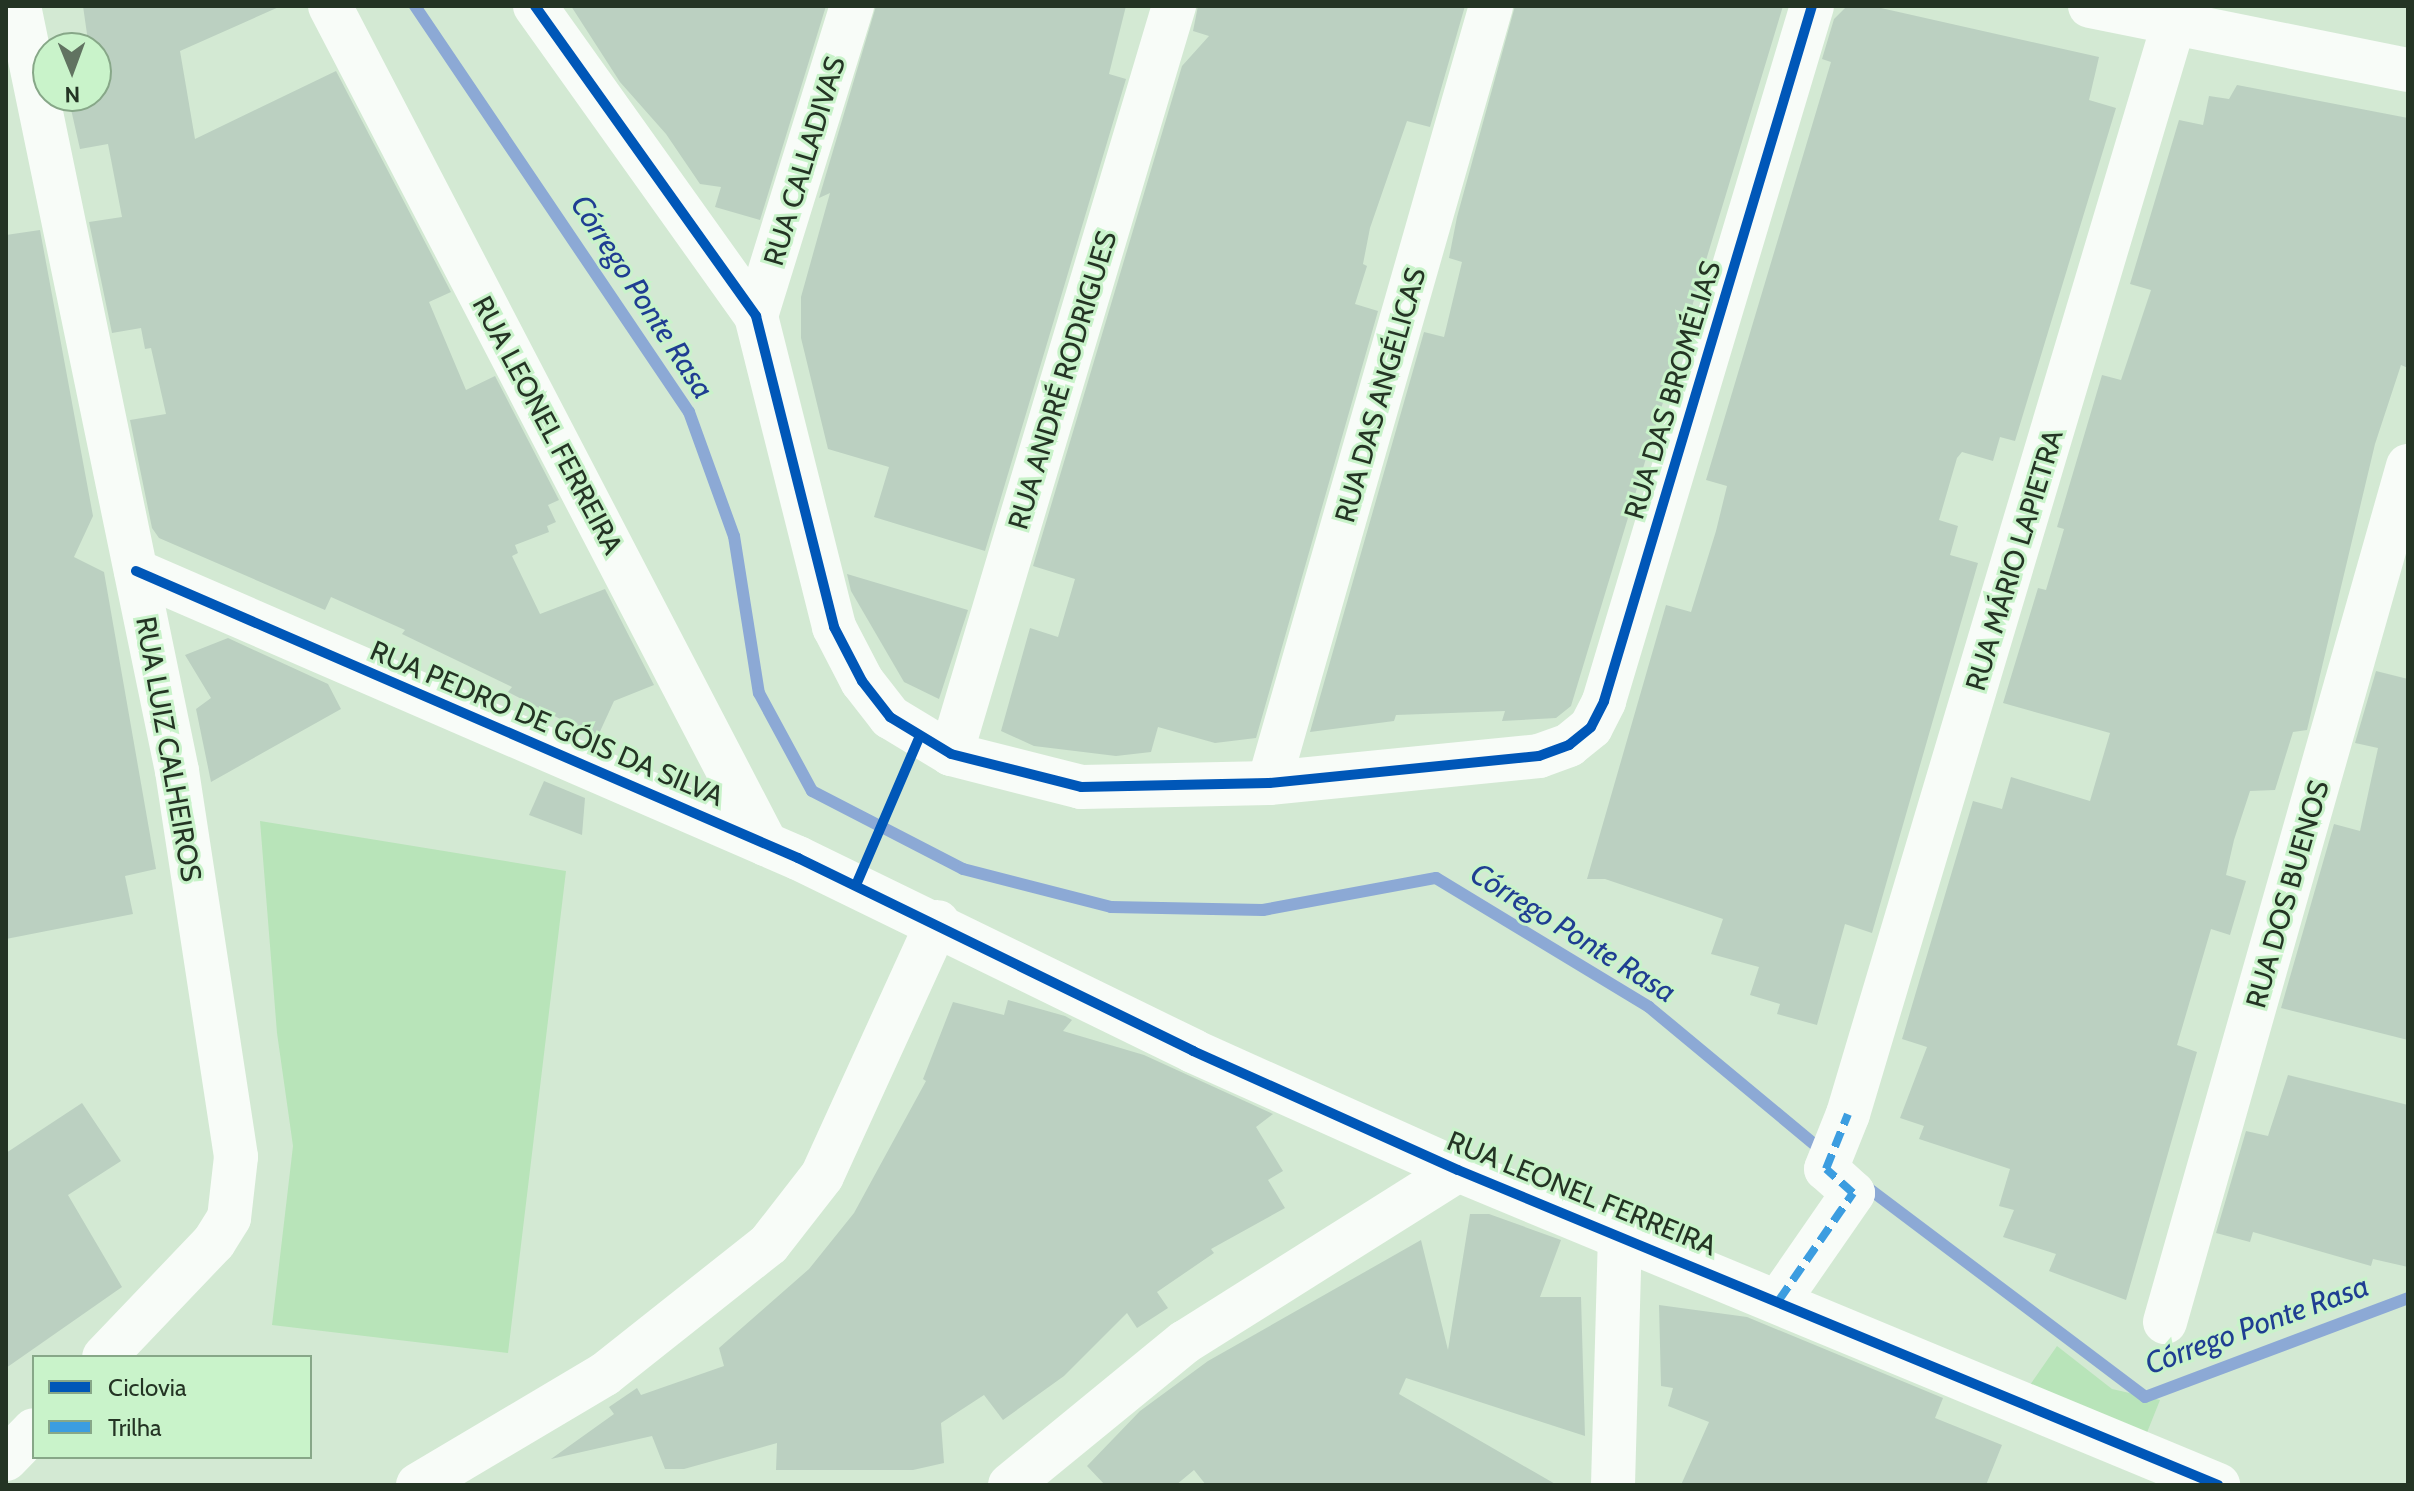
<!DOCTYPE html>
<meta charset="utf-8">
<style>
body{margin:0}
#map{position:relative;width:2414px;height:1491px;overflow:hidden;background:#d3e9d3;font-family:Cabin,sans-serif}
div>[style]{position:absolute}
.green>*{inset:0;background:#b8e4b9}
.stream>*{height:12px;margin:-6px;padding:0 6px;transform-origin:6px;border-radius:6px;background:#8ca9d5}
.building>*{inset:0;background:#bbd0c1}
.street>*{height:44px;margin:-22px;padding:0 22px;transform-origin:22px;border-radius:22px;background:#f8fcf8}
.quiet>*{height:8px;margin-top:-4px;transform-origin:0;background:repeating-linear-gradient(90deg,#3c9de0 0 16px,transparent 0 24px)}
.cycleway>*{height:10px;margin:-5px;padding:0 5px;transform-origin:5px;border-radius:5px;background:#0057b8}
span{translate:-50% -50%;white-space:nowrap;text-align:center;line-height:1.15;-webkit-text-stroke:6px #c9f3ca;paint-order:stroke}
.street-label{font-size:28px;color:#243424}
.water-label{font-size:30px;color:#1f3e92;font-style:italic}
.frame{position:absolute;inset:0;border:8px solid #243424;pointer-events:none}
.legend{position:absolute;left:32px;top:1355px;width:280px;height:104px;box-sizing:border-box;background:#c9f3ca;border:2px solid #87a788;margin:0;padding:10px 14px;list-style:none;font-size:24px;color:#243424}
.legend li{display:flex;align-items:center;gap:16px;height:40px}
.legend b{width:40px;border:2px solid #87a788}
.north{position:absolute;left:32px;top:32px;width:80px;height:80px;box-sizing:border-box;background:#c9f3ca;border:2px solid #87a788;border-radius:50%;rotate:179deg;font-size:22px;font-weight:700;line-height:32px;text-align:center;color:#243424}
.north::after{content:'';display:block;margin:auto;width:28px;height:36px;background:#617361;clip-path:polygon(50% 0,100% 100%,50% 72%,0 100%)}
</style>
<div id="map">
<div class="green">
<i style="clip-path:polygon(260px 821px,566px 871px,508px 1353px,272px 1325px,293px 1146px,277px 1033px)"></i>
<i style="clip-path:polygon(2057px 1346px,2112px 1389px,2160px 1400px,2144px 1440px,2021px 1398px)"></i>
</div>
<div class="stream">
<i style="left:415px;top:6px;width:490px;rotate:56deg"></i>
<i style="left:689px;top:412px;width:132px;rotate:70.1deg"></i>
<i style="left:734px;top:536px;width:159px;rotate:81deg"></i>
<i style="left:759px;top:693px;width:111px;rotate:61.6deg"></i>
<i style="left:812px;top:791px;width:170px;rotate:27.3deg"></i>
<i style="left:963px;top:869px;width:153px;rotate:14.4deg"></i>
<i style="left:1111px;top:907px;width:152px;rotate:1.1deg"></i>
<i style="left:1263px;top:910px;width:176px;rotate:-10.5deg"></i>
<i style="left:1436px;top:878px;width:249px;rotate:31.2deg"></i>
<i style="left:1649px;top:1007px;width:229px;rotate:39.7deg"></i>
<i style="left:1864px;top:1185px;width:352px;rotate:37deg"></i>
<i style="left:2145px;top:1397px;width:281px;rotate:-20.6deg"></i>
</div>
<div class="building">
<i style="clip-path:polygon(83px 6px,281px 6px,180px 51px,195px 139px,336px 71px,451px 292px,429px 302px,466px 390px,495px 376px,559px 500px,548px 505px,556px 522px,547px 526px,549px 532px,515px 545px,518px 553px,512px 556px,540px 614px,605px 589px,654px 685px,614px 701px,597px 738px,508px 692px,512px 687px,402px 634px,405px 630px,331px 597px,325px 610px,159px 538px,152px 528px,130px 420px,166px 414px,151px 348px,145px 349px,141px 328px,112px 333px,89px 222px,122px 217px,108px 144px,80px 149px,68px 96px,97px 96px,96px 48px,89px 48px)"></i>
<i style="clip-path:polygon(571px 6px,826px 6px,760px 220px,715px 207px,721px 187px,700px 184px,666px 134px,620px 82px)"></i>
<i style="clip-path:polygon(876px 6px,1126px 6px,1109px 74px,1126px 79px,985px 551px,874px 517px,889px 467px,828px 449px,801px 338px,801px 297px,830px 193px,819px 198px)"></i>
<i style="clip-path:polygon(1198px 6px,1465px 6px,1430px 127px,1407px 121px,1370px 228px,1363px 264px,1367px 266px,1355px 304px,1378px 311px,1256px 738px,1215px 743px,1158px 727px,1151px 752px,1116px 756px,1034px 746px,1001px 731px,1030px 628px,1058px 637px,1075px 579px,1033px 566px,1182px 66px,1209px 36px,1193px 31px)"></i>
<i style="clip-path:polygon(1515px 6px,1783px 6px,1571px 706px,1556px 718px,1502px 721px,1505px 711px,1396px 715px,1394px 721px,1310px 732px,1424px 332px,1444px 337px,1462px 262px,1449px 258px,1457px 217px)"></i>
<i style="clip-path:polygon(1847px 6px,1872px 6px,2099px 57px,2089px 100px,2116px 108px,2015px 441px,2000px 437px,1993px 461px,1962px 452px,1957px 458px,1939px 520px,1958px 526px,1950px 555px,1978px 563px,1872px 933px,1845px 924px,1817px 1025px,1777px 1014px,1780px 1004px,1750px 995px,1759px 967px,1711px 954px,1723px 919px,1605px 879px,1587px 879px,1666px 605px,1691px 612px,1716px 531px,1727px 486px,1706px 480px,1831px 62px,1822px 59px,1834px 19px)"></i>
<i style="clip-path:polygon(2237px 85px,2408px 118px,2408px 368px,2401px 365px,2375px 444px,2307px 730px,2293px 732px,2275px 790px,2250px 791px,2234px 840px,2226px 875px,2246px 881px,2230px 935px,2211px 929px,2177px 1045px,2197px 1052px,2126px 1300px,2049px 1271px,2056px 1254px,2003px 1237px,2014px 1210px,1999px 1206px,2010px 1169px,1919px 1139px,1924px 1126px,1900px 1118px,1927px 1047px,1902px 1039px,1973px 801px,2002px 809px,2011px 777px,2090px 801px,2110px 733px,2003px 703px,2038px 588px,2046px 590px,2064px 529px,2057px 527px,2102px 375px,2121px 380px,2151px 290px,2130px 284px,2179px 120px,2203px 125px,2209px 96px,2229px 99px)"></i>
<i style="clip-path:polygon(40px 230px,93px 516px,74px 557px,104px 572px,156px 869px,125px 876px,133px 914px,6px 939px,6px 235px)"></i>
<i style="clip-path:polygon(847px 574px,968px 610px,939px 699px,904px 682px,851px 591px)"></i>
<i style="clip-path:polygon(228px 638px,328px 684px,341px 709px,211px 782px,196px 709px,211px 698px,185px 655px)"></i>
<i style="clip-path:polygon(2376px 671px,2408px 679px,2408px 1040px,2281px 1008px,2334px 824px,2360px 831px,2378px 748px,2355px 743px)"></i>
<i style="clip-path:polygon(544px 781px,585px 798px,582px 835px,529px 815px)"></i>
<i style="clip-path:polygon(1008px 1000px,1065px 1016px,1072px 1020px,1063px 1031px,1144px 1055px,1273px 1114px,1256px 1127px,1283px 1171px,1268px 1180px,1285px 1208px,1211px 1249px,1214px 1253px,1157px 1292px,1168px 1308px,1137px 1328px,1127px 1313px,1064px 1376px,1003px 1420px,984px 1395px,941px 1423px,944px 1463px,913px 1470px,776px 1470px,777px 1443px,684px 1469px,665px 1469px,652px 1436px,551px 1459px,614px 1414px,609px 1407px,637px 1388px,641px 1395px,724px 1366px,719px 1348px,809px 1269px,854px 1213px,926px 1081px,923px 1079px,953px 1002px,1004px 1015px)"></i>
<i style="clip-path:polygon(2288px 1075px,2408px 1105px,2408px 1267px,2373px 1259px,2371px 1266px,2253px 1232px,2250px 1242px,2216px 1233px,2246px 1131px,2268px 1136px)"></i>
<i style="clip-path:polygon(82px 1103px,121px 1161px,68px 1195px,122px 1287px,6px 1368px,6px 1153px)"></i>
<i style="clip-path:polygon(1470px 1214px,1489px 1214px,1561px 1240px,1540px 1297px,1581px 1297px,1585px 1436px,1406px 1378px,1399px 1394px,1557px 1485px,1206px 1485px,1194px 1470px,1176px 1485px,1105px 1485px,1087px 1466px,1140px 1411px,1208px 1361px,1421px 1240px,1448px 1350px)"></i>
<i style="clip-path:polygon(1659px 1305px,1747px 1317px,1943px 1398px,1935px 1418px,2002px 1445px,1986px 1485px,1681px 1485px,1709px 1422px,1668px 1406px,1673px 1388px,1661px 1386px)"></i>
</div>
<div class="street">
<i style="left:19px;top:6px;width:781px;rotate:78.33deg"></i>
<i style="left:177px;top:771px;width:390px;rotate:81.3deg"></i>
<i style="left:236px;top:1157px;width:61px;rotate:96.5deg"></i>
<i style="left:229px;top:1218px;width:28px;rotate:122deg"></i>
<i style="left:214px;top:1242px;width:159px;rotate:133.7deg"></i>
<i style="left:330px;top:6px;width:945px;rotate:62.51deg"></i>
<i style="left:535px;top:6px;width:381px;rotate:54.5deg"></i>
<i style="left:756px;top:316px;width:321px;rotate:75.9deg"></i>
<i style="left:834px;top:627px;width:61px;rotate:62.6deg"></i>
<i style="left:862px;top:681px;width:46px;rotate:52.1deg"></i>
<i style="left:890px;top:717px;width:71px;rotate:31.2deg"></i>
<i style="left:951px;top:754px;width:134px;rotate:14.2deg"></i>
<i style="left:1081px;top:787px;width:188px;rotate:-1.2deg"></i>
<i style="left:1269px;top:783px;width:271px;rotate:-5.7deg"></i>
<i style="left:1539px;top:756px;width:32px;rotate:-20deg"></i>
<i style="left:1569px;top:745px;width:28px;rotate:-39deg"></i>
<i style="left:1591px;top:727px;width:29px;rotate:-63deg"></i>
<i style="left:1604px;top:701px;width:725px;rotate:-73.34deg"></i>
<i style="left:2090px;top:6px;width:324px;rotate:11.4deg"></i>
<i style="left:756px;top:316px;width:325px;rotate:-72.8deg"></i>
<i style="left:136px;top:571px;width:722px;rotate:23.44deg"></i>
<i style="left:798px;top:858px;width:440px;rotate:26deg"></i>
<i style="left:1193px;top:1051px;width:290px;rotate:24.2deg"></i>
<i style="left:1458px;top:1170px;width:823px;rotate:22.51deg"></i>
<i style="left:951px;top:754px;width:781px;rotate:-73.4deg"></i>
<i style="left:1269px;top:783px;width:808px;rotate:-74.05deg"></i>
<i style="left:1779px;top:1300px;width:130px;rotate:-55.3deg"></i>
<i style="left:1853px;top:1193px;width:36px;rotate:-138deg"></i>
<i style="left:1826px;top:1169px;width:59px;rotate:-68.2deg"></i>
<i style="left:1848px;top:1114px;width:1156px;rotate:-73.37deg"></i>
<i style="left:2165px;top:1322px;width:890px;rotate:-74.15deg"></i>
<i style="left:6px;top:1459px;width:40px;rotate:-46deg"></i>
<i style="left:418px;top:1485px;width:217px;rotate:-30.7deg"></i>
<i style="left:605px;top:1374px;width:209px;rotate:-38.4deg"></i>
<i style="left:769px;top:1244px;width:86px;rotate:-52.1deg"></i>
<i style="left:822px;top:1176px;width:279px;rotate:-65.5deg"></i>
<i style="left:1010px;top:1485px;width:226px;rotate:-39.3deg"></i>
<i style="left:1185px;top:1342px;width:323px;rotate:-32.2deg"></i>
<i style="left:1613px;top:1485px;width:251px;rotate:-88.4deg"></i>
</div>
<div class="quiet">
<i style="left:1779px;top:1300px;width:130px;rotate:-55.3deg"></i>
<i style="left:1853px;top:1193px;width:36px;rotate:-138deg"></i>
<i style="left:1826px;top:1169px;width:59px;rotate:-68.2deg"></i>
</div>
<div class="cycleway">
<i style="left:535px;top:6px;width:381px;rotate:54.5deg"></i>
<i style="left:756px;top:316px;width:321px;rotate:75.9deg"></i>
<i style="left:834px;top:627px;width:61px;rotate:62.6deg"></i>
<i style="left:862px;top:681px;width:46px;rotate:52.1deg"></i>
<i style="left:890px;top:717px;width:71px;rotate:31.2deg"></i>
<i style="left:951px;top:754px;width:134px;rotate:14.2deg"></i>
<i style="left:1081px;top:787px;width:188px;rotate:-1.2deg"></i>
<i style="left:1269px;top:783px;width:271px;rotate:-5.7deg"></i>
<i style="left:1539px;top:756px;width:32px;rotate:-20deg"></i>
<i style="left:1569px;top:745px;width:28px;rotate:-39deg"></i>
<i style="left:1591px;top:727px;width:29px;rotate:-63deg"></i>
<i style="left:1604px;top:701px;width:725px;rotate:-73.34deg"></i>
<i style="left:136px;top:571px;width:722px;rotate:23.44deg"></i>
<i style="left:798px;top:858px;width:440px;rotate:26deg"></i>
<i style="left:1193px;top:1051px;width:290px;rotate:24.2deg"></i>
<i style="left:1458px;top:1170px;width:823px;rotate:22.51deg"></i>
<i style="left:856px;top:885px;width:162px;rotate:-66.8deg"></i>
</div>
<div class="street-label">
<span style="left:804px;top:161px;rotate:-73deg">RUA CALLADIVAS</span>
<span style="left:1062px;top:380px;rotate:-73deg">RUA ANDRÉ RODRIGUES</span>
<span style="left:1672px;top:390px;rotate:-73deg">RUA DAS BROMÉLIAS</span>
<span style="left:1380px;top:395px;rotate:-74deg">RUA DAS ANGÉLICAS</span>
<span style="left:548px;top:425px;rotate:62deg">RUA LEONEL FERREIRA</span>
<span style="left:2014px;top:560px;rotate:-73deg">RUA MÁRIO LAPIETRA</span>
<span style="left:547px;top:723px;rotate:23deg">RUA PEDRO DE GÓIS DA SILVA</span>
<span style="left:169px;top:749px;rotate:80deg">RUA LUIZ CALHEIROS</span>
<span style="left:2287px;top:894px;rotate:-74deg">RUA DOS BUENOS</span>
<span style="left:1582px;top:1193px;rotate:22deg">RUA LEONEL FERREIRA</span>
</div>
<div class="water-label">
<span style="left:642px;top:297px;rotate:57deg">Córrego Ponte Rasa</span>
<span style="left:1573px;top:933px;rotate:32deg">Córrego Ponte Rasa</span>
<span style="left:2257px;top:1325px;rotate:-20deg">Córrego Ponte Rasa</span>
</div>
<div class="frame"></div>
<ul class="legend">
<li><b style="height:10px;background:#0057b8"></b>Ciclovia</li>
<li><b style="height:10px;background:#3c9de0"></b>Trilha</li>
</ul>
<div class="north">N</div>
</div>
